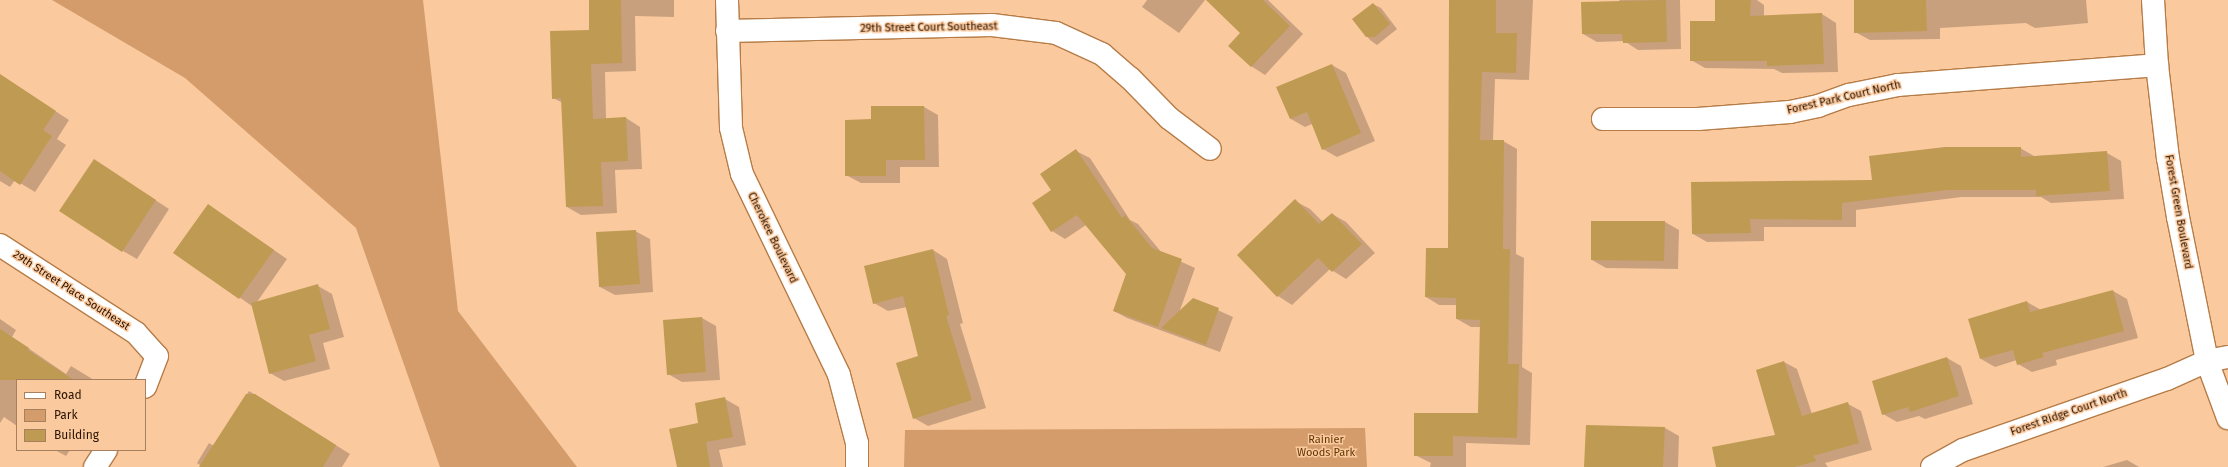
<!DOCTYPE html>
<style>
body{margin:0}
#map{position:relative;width:2228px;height:467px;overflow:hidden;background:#fbc99e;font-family:"Fira Sans",sans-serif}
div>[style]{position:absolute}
.green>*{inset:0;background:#d39c6a}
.shadow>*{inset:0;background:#0003}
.building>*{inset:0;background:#bf9a53}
.roads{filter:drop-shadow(1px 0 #b67c47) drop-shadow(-1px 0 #b67c47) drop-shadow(0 1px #b67c47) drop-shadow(0 -1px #b67c47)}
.minor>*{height:22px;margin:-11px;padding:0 11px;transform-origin:11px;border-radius:11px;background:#fff}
span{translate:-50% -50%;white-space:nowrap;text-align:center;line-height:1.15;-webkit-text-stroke:3px #fbc99e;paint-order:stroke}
.street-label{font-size:11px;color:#281200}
.park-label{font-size:11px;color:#613502}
.legend{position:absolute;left:16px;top:379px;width:130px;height:72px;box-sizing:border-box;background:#fbc99e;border:1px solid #a7805f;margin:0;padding:5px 7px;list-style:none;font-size:12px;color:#281200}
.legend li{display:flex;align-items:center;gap:8px;height:20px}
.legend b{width:20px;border:1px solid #a7805f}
</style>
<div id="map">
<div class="green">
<i style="clip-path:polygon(52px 0,423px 0,458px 311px,577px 467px,440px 467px,356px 228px,185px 78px)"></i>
<i style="clip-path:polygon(1365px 428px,1367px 467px,904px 467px,905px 430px)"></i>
</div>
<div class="shadow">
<i style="clip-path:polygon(590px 0,674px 0,674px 17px,635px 16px,636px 71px,605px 72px,606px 119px,626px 118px,640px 127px,642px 169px,615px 170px,617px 213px,581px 215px,567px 207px,563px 103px,553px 98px,590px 31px)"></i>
<i style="clip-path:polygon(1147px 0,1205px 0,1179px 33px,1142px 7px)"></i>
<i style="clip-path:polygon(1232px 0,1268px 0,1303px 34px,1265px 75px,1251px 66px)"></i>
<i style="clip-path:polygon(1450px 0,1533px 0,1529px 80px,1495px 79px,1493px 141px,1503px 141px,1517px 149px,1516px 254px,1524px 258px,1522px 367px,1532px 373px,1530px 445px,1466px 443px,1466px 467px,1430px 467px,1431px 463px,1415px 455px,1479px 414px,1481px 327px,1471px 327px,1457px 319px,1457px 305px,1439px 305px,1426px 297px,1449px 249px)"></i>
<i style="clip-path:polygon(1620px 0,1680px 0,1681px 49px,1638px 50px,1624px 41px,1597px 42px,1583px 34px)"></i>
<i style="clip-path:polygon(1716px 0,1757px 0,1764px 5px,1764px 16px,1822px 14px,1836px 23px,1838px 72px,1782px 73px,1774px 69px,1705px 68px,1691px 60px,1716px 22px)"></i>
<i style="clip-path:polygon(1855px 0,2086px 0,2088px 23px,2035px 28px,2026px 23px,1940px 28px,1940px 39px,1870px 40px,1855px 32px)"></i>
<i style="clip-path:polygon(1373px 4px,1381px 8px,1397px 29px,1377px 45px,1370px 40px,1354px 20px)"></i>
<i style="clip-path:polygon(1332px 65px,1346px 73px,1375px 141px,1337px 157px,1323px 149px,1312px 124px,1305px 127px,1291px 119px,1278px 88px)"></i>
<i style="clip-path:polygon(6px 79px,69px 120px,57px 139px,66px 145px,35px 192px,15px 180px,10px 187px,0 181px,0 87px)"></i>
<i style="clip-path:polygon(872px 107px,924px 107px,938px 115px,939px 167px,900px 167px,900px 183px,861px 183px,846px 175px,872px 120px)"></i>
<i style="clip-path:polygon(2020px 148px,2034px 156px,2107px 153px,2121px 161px,2124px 199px,2051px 203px,2041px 197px,1962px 197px,1856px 210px,1856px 227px,1764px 227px,1764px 241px,1707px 242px,1693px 234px,1873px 181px)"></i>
<i style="clip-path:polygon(1076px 151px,1090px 158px,1130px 220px,1138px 224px,1162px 253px,1195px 268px,1179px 313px,1193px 299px,1233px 317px,1220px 352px,1127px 318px,1114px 311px,1127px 274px,1086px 225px,1065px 239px,1052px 231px,1052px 191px)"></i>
<i style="clip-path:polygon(94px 160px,169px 209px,137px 259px,123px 251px)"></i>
<i style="clip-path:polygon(1295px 201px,1310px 209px,1323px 222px,1332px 214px,1346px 222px,1375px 253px,1346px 279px,1330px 269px,1292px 305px,1278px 296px,1238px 255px)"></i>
<i style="clip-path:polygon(208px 205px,287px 259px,257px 302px,318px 286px,332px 294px,344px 337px,323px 343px,330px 369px,284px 381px,270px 373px,252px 306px,175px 253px)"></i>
<i style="clip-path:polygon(1665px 222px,1679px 230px,1678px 269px,1606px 268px,1592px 260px)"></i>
<i style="clip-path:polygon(635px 231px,650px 239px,653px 292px,615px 295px,600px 287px)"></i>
<i style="clip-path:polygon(933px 250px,947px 259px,963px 323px,960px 324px,986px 408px,928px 426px,914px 418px,919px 357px,907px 307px,888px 311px,874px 303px)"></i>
<i style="clip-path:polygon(2113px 291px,2127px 299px,2138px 338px,2056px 360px,2057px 365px,2032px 372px,2018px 364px,2017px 360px,1995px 367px,1981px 359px,2027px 302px,2041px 310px)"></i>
<i style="clip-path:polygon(702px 318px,716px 326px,720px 380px,682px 382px,668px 374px,664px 321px)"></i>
<i style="clip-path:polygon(0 319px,16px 330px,12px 337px,66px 374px,71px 366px,94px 380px,17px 380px,17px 426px,4px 417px,0 423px)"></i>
<i style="clip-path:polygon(1947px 358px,1961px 366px,1973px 404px,1925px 419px,1919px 416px,1897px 422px,1883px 414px)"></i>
<i style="clip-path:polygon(1784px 362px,1797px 369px,1812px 414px,1848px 404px,1861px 411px,1872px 450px,1825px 463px,1828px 467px,1717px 467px,1777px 436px)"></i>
<i style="clip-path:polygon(249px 391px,350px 454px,342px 467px,203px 467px,197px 463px,209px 443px,214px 446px)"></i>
<i style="clip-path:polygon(725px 399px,739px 407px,746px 445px,719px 450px,723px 467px,678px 467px,700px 423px)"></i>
<i style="clip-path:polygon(1665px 428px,1679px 436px,1678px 467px,1585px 467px)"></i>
<i style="clip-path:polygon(55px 450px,70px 450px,66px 456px)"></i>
<i style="clip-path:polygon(2127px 460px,2139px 467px,2103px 467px)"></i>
</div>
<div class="building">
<i style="clip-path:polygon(589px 0,621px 0,622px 63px,591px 64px,593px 119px,626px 117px,628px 161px,601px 162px,603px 206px,566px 207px,561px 98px,552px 99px,550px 31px,589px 30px)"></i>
<i style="clip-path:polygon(1206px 0,1263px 0,1290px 26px,1251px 67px,1228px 46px,1240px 33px)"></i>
<i style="clip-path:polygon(1449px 0,1496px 0,1496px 33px,1517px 33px,1516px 73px,1482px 72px,1480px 140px,1504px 140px,1503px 249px,1510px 249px,1508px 364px,1519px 364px,1517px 438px,1453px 436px,1453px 456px,1414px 456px,1414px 413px,1478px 413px,1480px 320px,1456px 319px,1456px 298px,1425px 297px,1426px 248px,1448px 248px)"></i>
<i style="clip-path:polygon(1666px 0,1667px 42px,1623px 43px,1622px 34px,1582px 34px,1581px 2px)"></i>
<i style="clip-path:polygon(1715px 0,1751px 0,1750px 16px,1822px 13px,1824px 64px,1767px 66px,1767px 61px,1690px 61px,1690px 21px,1715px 21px)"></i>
<i style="clip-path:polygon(1854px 0,1926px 0,1927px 31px,1854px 33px)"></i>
<i style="clip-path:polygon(1373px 3px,1390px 24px,1375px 37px,1366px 37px,1352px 19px)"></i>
<i style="clip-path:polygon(1332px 64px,1361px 133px,1322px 150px,1307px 112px,1290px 119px,1276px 87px)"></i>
<i style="clip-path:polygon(0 74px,56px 111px,43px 130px,52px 136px,20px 185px,0 171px)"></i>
<i style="clip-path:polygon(871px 106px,924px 106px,925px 160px,886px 160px,886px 176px,845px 176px,845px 120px,871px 119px)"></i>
<i style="clip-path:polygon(1945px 147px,2021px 147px,2021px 157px,2107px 151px,2110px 191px,2036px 196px,2036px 190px,1947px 190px,1842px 203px,1842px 220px,1750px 219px,1751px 233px,1692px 234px,1691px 182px,1872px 180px,1869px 156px)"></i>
<i style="clip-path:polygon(1076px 149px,1122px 218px,1125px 215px,1152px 248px,1182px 259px,1158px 327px,1113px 311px,1126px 274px,1077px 215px,1051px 232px,1032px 203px,1051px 190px,1040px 174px)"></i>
<i style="clip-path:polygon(94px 159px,156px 200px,122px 252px,59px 211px)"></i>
<i style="clip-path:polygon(1295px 199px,1319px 224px,1332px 213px,1362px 244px,1332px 272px,1318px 258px,1277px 297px,1237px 255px)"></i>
<i style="clip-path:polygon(208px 204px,274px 250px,239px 299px,173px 253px)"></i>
<i style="clip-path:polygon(1591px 221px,1665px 221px,1664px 261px,1591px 260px)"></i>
<i style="clip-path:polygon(636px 230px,640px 284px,599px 287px,596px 232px)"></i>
<i style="clip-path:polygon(933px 249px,949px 315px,946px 316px,972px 400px,913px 419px,896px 363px,918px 356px,903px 296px,873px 304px,864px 266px)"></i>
<i style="clip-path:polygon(318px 284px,330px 329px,309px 335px,316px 361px,269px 374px,251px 303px)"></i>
<i style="clip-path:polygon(2113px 290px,2124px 331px,2042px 353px,2044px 357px,2017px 365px,2013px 350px,1980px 359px,1968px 319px,2027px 301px,2030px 312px)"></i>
<i style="clip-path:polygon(1193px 298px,1219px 308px,1206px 345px,1161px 328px)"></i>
<i style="clip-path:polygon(702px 317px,706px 372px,667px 375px,663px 320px)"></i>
<i style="clip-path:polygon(0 329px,29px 348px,28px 350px,74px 380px,0 380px)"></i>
<i style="clip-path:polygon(1947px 357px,1959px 396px,1910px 412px,1908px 407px,1882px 415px,1872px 381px)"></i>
<i style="clip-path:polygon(1784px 361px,1802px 416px,1848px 402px,1859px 443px,1813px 456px,1817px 461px,1794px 467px,1716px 467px,1712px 447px,1775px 435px,1756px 370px)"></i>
<i style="clip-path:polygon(246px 394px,255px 394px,336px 445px,323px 467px,199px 467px)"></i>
<i style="clip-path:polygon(725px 397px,733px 437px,706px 442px,710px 467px,677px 467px,669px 429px,698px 423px,695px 403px)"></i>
<i style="clip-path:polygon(1586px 425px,1665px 427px,1663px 467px,1584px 467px)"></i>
</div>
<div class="roads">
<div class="minor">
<i style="left:727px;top:0;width:128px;rotate:88.2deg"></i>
<i style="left:731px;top:128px;width:47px;rotate:76.6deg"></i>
<i style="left:742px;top:174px;width:223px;rotate:64.2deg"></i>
<i style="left:839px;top:375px;width:70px;rotate:75.2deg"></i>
<i style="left:857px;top:443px;width:24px;rotate:90deg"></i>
<i style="left:2153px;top:0;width:65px;rotate:86.5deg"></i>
<i style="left:2157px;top:65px;width:94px;rotate:83.3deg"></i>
<i style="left:2168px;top:158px;width:60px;rotate:80.4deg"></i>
<i style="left:2178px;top:217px;width:147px;rotate:78.6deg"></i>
<i style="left:2207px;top:361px;width:61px;rotate:69.8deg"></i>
<i style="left:727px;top:31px;width:265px;rotate:-1.3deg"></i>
<i style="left:992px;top:25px;width:64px;rotate:7.1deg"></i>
<i style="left:1056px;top:33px;width:51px;rotate:24.5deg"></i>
<i style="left:1102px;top:54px;width:37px;rotate:41deg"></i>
<i style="left:1130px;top:78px;width:56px;rotate:45.7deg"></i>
<i style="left:1169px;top:118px;width:51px;rotate:37.1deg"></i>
<i style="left:1603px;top:119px;width:95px"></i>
<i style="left:1698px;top:119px;width:92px;rotate:-4.4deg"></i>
<i style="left:1790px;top:112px;width:29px;rotate:-12deg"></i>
<i style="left:1818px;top:106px;width:33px;rotate:-20deg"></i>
<i style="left:1849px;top:95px;width:50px;rotate:-11.5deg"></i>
<i style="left:1898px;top:85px;width:260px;rotate:-4.4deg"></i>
<i style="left:0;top:245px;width:162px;rotate:32.9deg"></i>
<i style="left:136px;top:333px;width:31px;rotate:48deg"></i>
<i style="left:157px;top:356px;width:33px;rotate:111deg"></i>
<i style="left:95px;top:467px;width:20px;rotate:-57deg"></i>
<i style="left:1932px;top:467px;width:35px;rotate:-29deg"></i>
<i style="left:1963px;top:450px;width:216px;rotate:-19.2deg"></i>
<i style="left:2167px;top:379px;width:44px;rotate:-24.2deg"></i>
<i style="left:2207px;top:361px;width:21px;rotate:-11deg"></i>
</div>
</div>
<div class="street-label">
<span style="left:929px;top:28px;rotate:-1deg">29th Street Court Southeast</span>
<span style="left:1844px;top:98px;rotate:-13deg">Forest Park Court North</span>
<span style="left:2178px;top:212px;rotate:80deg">Forest Green Boulevard</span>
<span style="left:772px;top:238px;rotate:64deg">Cherokee Boulevard</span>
<span style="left:71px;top:291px;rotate:33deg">29th Street Place Southeast</span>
<span style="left:2069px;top:413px;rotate:-19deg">Forest Ridge Court North</span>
</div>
<div class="park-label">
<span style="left:1326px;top:447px">Rainier<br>Woods Park</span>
</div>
<ul class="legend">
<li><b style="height:5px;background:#fff"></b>Road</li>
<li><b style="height:11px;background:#d39c6a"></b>Park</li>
<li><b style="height:11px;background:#bf9a53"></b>Building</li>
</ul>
</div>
